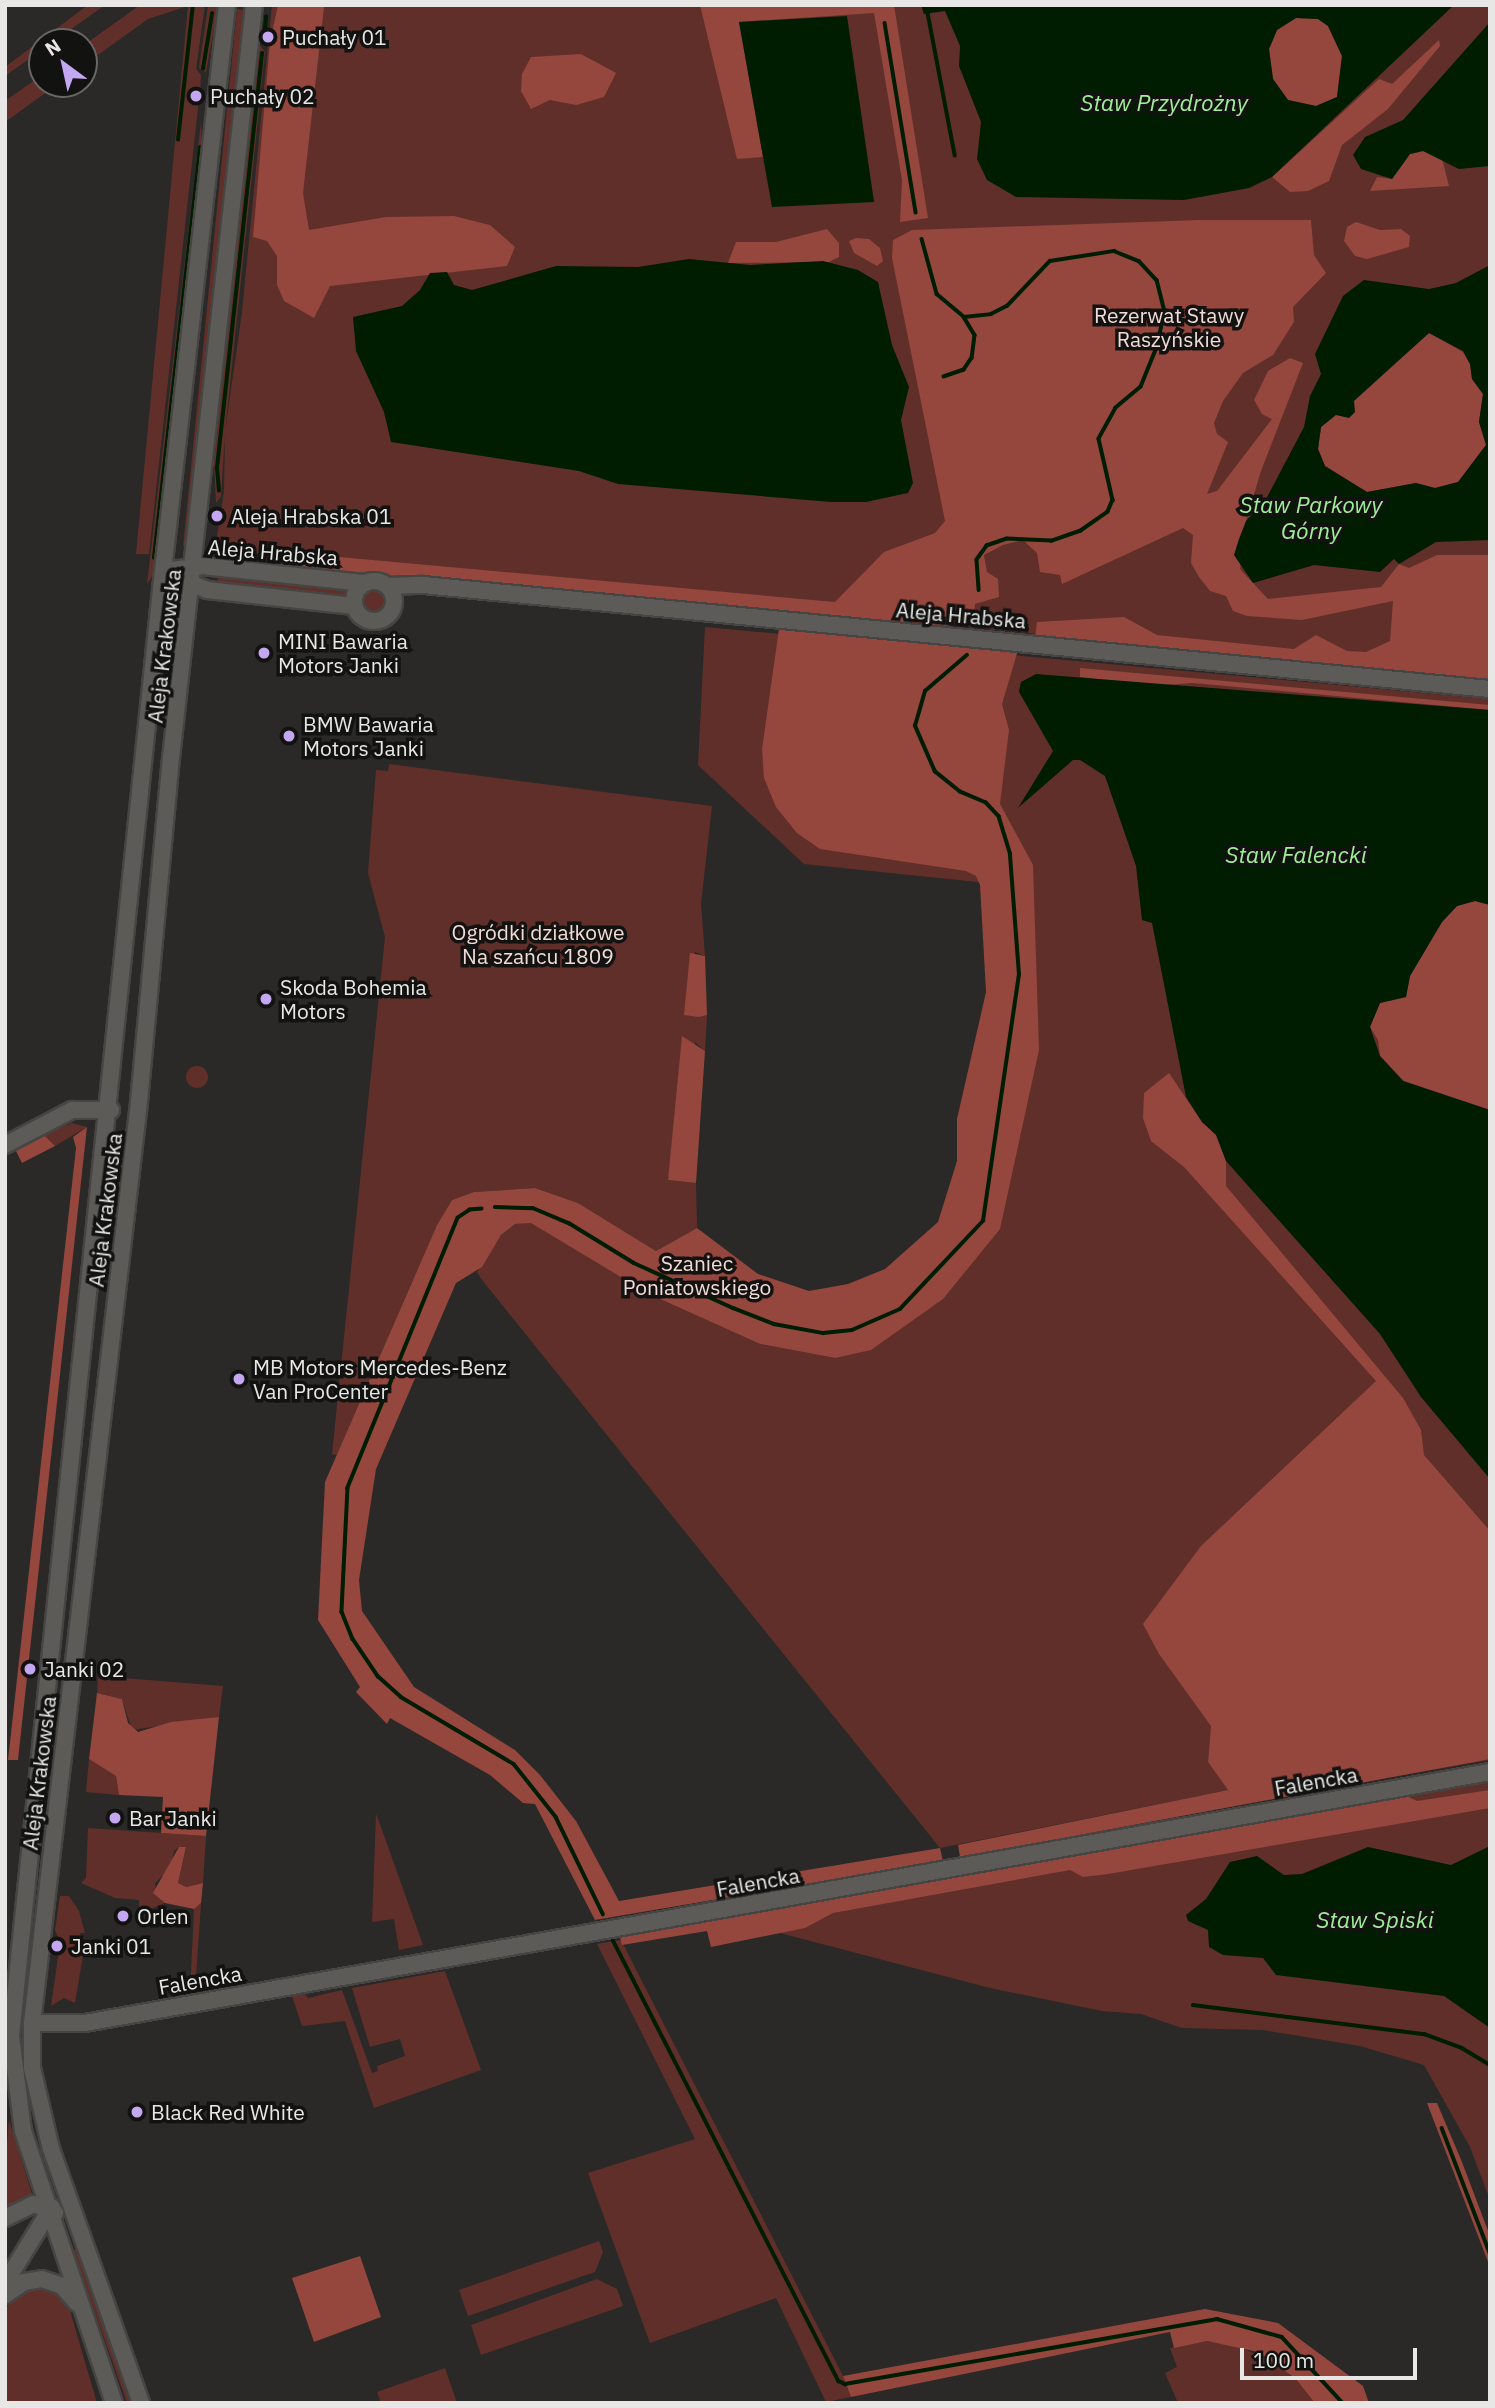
<!DOCTYPE html>
<meta charset="utf-8">
<style>
body{margin:0}
#map{position:relative;width:1495px;height:2408px;overflow:hidden;background:#2a2927;font-family:"IBM Plex Sans",sans-serif}
div>[style]{position:absolute}
.green>*{inset:0;background:#612f29}
.round{border-radius:50%}
.forest>*{inset:0;background:#95463d}
.water>*{inset:0;background:#011d01}
.stream>*{height:3.5px;margin:-1.75px;padding:0 1.75px;transform-origin:1.75px;border-radius:1.75px;background:#011d01}
.roads{filter:drop-shadow(2px 0 #464543) drop-shadow(-2px 0 #464543) drop-shadow(0 2px #464543) drop-shadow(0 -2px #464543)}
.secondary>*{height:16px;margin:-8px;padding:0 8px;transform-origin:8px;border-radius:8px;background:#5c5b58}
.secondary>.ring{margin:-8px;padding:0;box-sizing:content-box;background:none;border:16px solid #5c5b58;border-radius:50%}
.dots>*{width:19px;height:19px;translate:-50% -50%;box-sizing:border-box;border:4px solid #121211;border-radius:50%}
span{translate:-50% -50%;white-space:nowrap;text-align:center;line-height:1.15;-webkit-text-stroke:7px #121211;paint-order:stroke}
.poi-label{font-size:21px;color:#e8e7e6}
.left{translate:0 -50%;text-align:left}
.park-label{font-size:21px;color:#f2dad6}
.street-label{font-size:21px;color:#e8e7e6}
.water-label{font-size:23px;color:#a0ee98;font-style:italic}
.frame{position:absolute;inset:0;border:7px solid #e8e7e6;pointer-events:none}
.north{position:absolute;left:28px;top:28px;width:70px;height:70px;box-sizing:border-box;background:#121211;border:2px solid #686766;border-radius:50%;rotate:327deg;font-size:19px;font-weight:700;line-height:28px;text-align:center;color:#e8e7e6}
.north::after{content:'';display:block;margin:auto;width:24px;height:32px;background:#c4a7f1;clip-path:polygon(50% 0,100% 100%,50% 72%,0 100%)}
.scale{position:absolute;left:1240px;top:2348px;width:177px;height:32px;box-sizing:border-box;border:4px solid #e8e7e6;border-top:0;padding-left:9px;font-size:21px;line-height:24px;white-space:nowrap;color:#e8e7e6;-webkit-text-stroke:5px #121211;paint-order:stroke}
</style>
<div id="map">
<div class="green">
<i style="clip-path:polygon(88px 5px,105px 5px,53px 42px,42px 42px,42px 50px,5px 76px,5px 67px)"></i>
<i style="clip-path:polygon(140px 5px,205px 5px,196px 69px,201px 75px,200px 93px,195px 98px,199px 99px,149px 554px,136px 554px,188px 6px,148px 19px,84px 65px,84px 45px)"></i>
<i style="clip-path:polygon(272px 5px,1490px 5px,1490px 679px,295px 560px,294px 570px,222px 560px,215px 550px,224px 491px,225px 435px,221px 496px,216px 503px,214px 462px,259px 44px,265px 52px,225px 432px,242px 312px)"></i>
<i style="clip-path:polygon(208px 6px,218px 7px,206px 72px,199px 68px)"></i>
<i style="clip-path:polygon(237px 9px,244px 10px,187px 540px,183px 547px)"></i>
<i style="clip-path:polygon(42px 75px,42px 84px,58px 84px,5px 122px,5px 101px)"></i>
<i style="clip-path:polygon(201px 122px,202px 157px,186px 309px,155px 572px,147px 584px)"></i>
<i style="clip-path:polygon(218px 574px,355px 587px,349px 600px,217px 586px)"></i>
<i class="round" style="left:360px;top:588px;width:26px;height:26px"></i>
<i style="clip-path:polygon(705px 627px,1490px 699px,1490px 1760px,1266px 1799px,1211px 1730px,1208px 1762px,1228px 1790px,940px 1848px,482px 1280px,477px 1272px,501px 1235px,515px 1224px,530px 1222px,649px 1294px,760px 1344px,835px 1358px,966px 1203px,993px 1036px,987px 883px,804px 864px,698px 765px)"></i>
<i style="clip-path:polygon(389px 764px,712px 806px,701px 904px,705px 956px,695px 952px,685px 1015px,707px 1015px,705px 1051px,695px 1042px,668px 1180px,696px 1183px,697px 1228px,656px 1251px,578px 1203px,535px 1188px,474px 1192px,452px 1200px,437px 1225px,337px 1455px,332px 1454px,385px 937px,368px 873px,376px 770px,388px 771px)"></i>
<i class="round" style="left:186px;top:1066px;width:22px;height:22px"></i>
<i style="clip-path:polygon(72px 1123px,87px 1127px,55px 1146px,44px 1135px)"></i>
<i style="clip-path:polygon(98px 1676px,223px 1686px,219px 1717px,132px 1730px,122px 1699px,97px 1693px)"></i>
<i style="clip-path:polygon(89px 1759px,116px 1776px,119px 1795px,86px 1792px)"></i>
<i style="clip-path:polygon(1490px 1780px,1490px 2200px,1470px 2147px,1424px 2065px,1360px 2046px,1263px 2030px,1182px 2028px,1141px 2014px,1102px 2011px,990px 1988px,780px 1933px,775px 1908px)"></i>
<i style="clip-path:polygon(376px 1814px,381px 1827px,423px 1945px,399px 1950px,394px 1919px,372px 1922px)"></i>
<i style="clip-path:polygon(88px 1828px,206px 1836px,203px 1883px,186px 1887px,178px 1883px,186px 1848px,179px 1847px,174px 1851px,171px 1868px,155px 1883px,157px 1896px,165px 1903px,139px 1914px,139px 1900px,115px 1898px,81px 1883px,86px 1878px)"></i>
<i style="clip-path:polygon(60px 1896px,69px 1896px,79px 1911px,85px 1933px,80px 1933px,78px 1954px,83px 1955px,75px 2003px,64px 1998px,51px 2006px,60px 1943px,55px 1930px)"></i>
<i style="clip-path:polygon(201px 1903px,195px 1992px,190px 1993px,194px 1909px)"></i>
<i style="clip-path:polygon(621px 1940px,843px 2376px,851px 2397px,826px 2402px,776px 2298px,650px 2343px,588px 2173px,695px 2139px,597px 1944px)"></i>
<i style="clip-path:polygon(445px 1971px,481px 2070px,374px 2108px,345px 2021px,302px 2026px,292px 1996px,305px 1994px,308px 1998px,342px 1990px,372px 2073px,378px 2071px,377px 2066px,405px 2056px,400px 2039px,370px 2047px,352px 1988px)"></i>
<i style="clip-path:polygon(9px 2120px,34px 2200px,5px 2212px,5px 2168px)"></i>
<i style="clip-path:polygon(599px 2241px,603px 2252px,595px 2272px,468px 2316px,459px 2290px)"></i>
<i style="clip-path:polygon(77px 2249px,121px 2375px,131px 2403px,127px 2403px,73px 2250px)"></i>
<i style="clip-path:polygon(597px 2279px,617px 2289px,623px 2306px,481px 2355px,471px 2325px)"></i>
<i style="clip-path:polygon(41px 2285px,66px 2297px,97px 2403px,5px 2403px,5px 2309px,21px 2290px)"></i>
<i style="clip-path:polygon(1207px 2341px,1229px 2343px,1276px 2362px,1309px 2391px,1315px 2403px,1178px 2403px,1165px 2373px,1177px 2367px,1170px 2348px)"></i>
<i style="clip-path:polygon(445px 2368px,457px 2403px,381px 2403px,377px 2392px)"></i>
</div>
<div class="forest">
<i style="clip-path:polygon(278px 5px,346px 5px,324px 7px,303px 193px,309px 230px,386px 217px,454px 216px,490px 225px,515px 247px,507px 266px,330px 286px,314px 318px,284px 301px,277px 285px,277px 256px,267px 241px,253px 237px,270px 42px)"></i>
<i style="clip-path:polygon(700px 5px,894px 5px,928px 218px,900px 222px,902px 180px,874px 13px,739px 22px,763px 157px,737px 159px)"></i>
<i style="clip-path:polygon(1296px 18px,1318px 19px,1328px 26px,1342px 56px,1337px 97px,1316px 106px,1288px 100px,1273px 79px,1269px 49px,1277px 30px)"></i>
<i style="clip-path:polygon(1439px 40px,1440px 46px,1388px 109px,1342px 145px,1329px 181px,1308px 191px,1290px 192px,1272px 177px,1379px 79px,1392px 84px)"></i>
<i style="clip-path:polygon(581px 54px,616px 73px,604px 97px,576px 105px,550px 100px,531px 109px,521px 91px,522px 74px,531px 57px)"></i>
<i style="clip-path:polygon(1423px 151px,1442px 158px,1449px 186px,1370px 191px,1377px 177px,1392px 179px,1410px 154px)"></i>
<i style="clip-path:polygon(1199px 220px,1311px 220px,1314px 255px,1326px 273px,1293px 307px,1294px 322px,1273px 355px,1243px 373px,1223px 401px,1214px 423px,1217px 434px,1228px 442px,1207px 494px,1217px 491px,1272px 419px,1262px 414px,1254px 400px,1268px 371px,1290px 358px,1303px 363px,1261px 471px,1246px 521px,1240px 569px,1268px 599px,1381px 587px,1399px 564px,1409px 568px,1437px 555px,1490px 555px,1490px 683px,1035px 638px,1037px 622px,1124px 617px,1157px 635px,1294px 649px,1316px 635px,1347px 651px,1366px 652px,1390px 641px,1393px 601px,1302px 620px,1247px 616px,1233px 611px,1226px 596px,1210px 591px,1199px 577px,1191px 563px,1193px 535px,1183px 528px,1062px 584px,1060px 575px,1040px 572px,1037px 553px,1023px 540px,1003px 545px,984px 555px,987px 572px,998px 579px,999px 597px,975px 604px,974px 613px,953px 618px,947px 630px,294px 570px,295px 553px,835px 602px,884px 552px,935px 533px,945px 521px,892px 258px,893px 240px,912px 230px)"></i>
<i style="clip-path:polygon(1356px 222px,1380px 230px,1401px 229px,1410px 236px,1409px 247px,1367px 259px,1355px 256px,1344px 241px,1347px 227px)"></i>
<i style="clip-path:polygon(827px 229px,839px 243px,839px 257px,829px 262px,728px 263px,736px 242px,776px 242px)"></i>
<i style="clip-path:polygon(856px 238px,869px 239px,880px 248px,883px 261px,877px 266px,854px 253px,849px 241px)"></i>
<i style="clip-path:polygon(1429px 333px,1463px 352px,1470px 364px,1472px 379px,1483px 394px,1479px 422px,1486px 445px,1458px 482px,1435px 488px,1416px 483px,1367px 492px,1325px 466px,1318px 449px,1321px 427px)"></i>
<i style="clip-path:polygon(779px 629px,1019px 647px,1002px 704px,1009px 730px,1000px 804px,1033px 865px,1039px 1050px,1000px 1229px,943px 1299px,871px 1350px,835px 1358px,760px 1344px,649px 1294px,531px 1223px,515px 1224px,501px 1235px,482px 1267px,456px 1283px,376px 1469px,359px 1580px,362px 1611px,414px 1687px,515px 1750px,540px 1775px,576px 1821px,619px 1901px,940px 1848px,943px 1861px,595px 1920px,535px 1804px,523px 1803px,490px 1775px,390px 1718px,387px 1724px,356px 1692px,360px 1687px,318px 1620px,325px 1482px,437px 1225px,452px 1200px,474px 1192px,535px 1188px,578px 1203px,656px 1251px,697px 1228px,758px 1274px,809px 1291px,848px 1284px,885px 1269px,938px 1222px,957px 1161px,957px 1119px,986px 992px,980px 885px,976px 876px,966px 871px,820px 849px,797px 833px,776px 807px,764px 778px,762px 749px)"></i>
<i style="clip-path:polygon(1080px 668px,1490px 705px,1490px 710px,1193px 683px,1152px 686px,1080px 677px)"></i>
<i style="clip-path:polygon(1475px 901px,1490px 905px,1490px 1110px,1404px 1081px,1380px 1056px,1378px 1040px,1370px 1027px,1380px 1003px,1406px 997px,1410px 976px,1442px 922px,1457px 906px)"></i>
<i style="clip-path:polygon(690px 953px,705px 956px,707px 1015px,699px 1017px,684px 1015px)"></i>
<i style="clip-path:polygon(682px 1036px,705px 1051px,696px 1183px,668px 1180px)"></i>
<i style="clip-path:polygon(1169px 1073px,1202px 1122px,1216px 1134px,1226px 1161px,1226px 1186px,1403px 1398px,1421px 1430px,1424px 1455px,1490px 1531px,1490px 1759px,960px 1857px,958px 1845px,1228px 1790px,1208px 1762px,1211px 1726px,1159px 1654px,1143px 1624px,1201px 1546px,1376px 1381px,1184px 1167px,1151px 1141px,1143px 1118px,1144px 1093px)"></i>
<i style="clip-path:polygon(87px 1127px,18px 1760px,8px 1760px,76px 1148px,73px 1137px)"></i>
<i style="clip-path:polygon(44px 1135px,55px 1146px,22px 1163px,15px 1149px)"></i>
<i style="clip-path:polygon(97px 1693px,122px 1699px,128px 1723px,138px 1732px,171px 1722px,219px 1717px,206px 1836px,161px 1833px,163px 1797px,119px 1795px,116px 1776px,89px 1759px)"></i>
<i style="clip-path:polygon(1490px 1790px,1490px 1808px,1108px 1874px,1083px 1877px,1070px 1870px,833px 1913px,805px 1928px,711px 1947px,707px 1931px,622px 1945px,619px 1934px,1403px 1794px,1417px 1801px)"></i>
<i style="clip-path:polygon(179px 1847px,186px 1847px,178px 1883px,186px 1887px,203px 1883px,201px 1903px,194px 1909px,165px 1903px,153px 1893px)"></i>
<i style="clip-path:polygon(1427px 2103px,1437px 2103px,1462px 2162px,1490px 2236px,1490px 2267px)"></i>
<i style="clip-path:polygon(360px 2256px,381px 2317px,314px 2342px,292px 2278px)"></i>
<i style="clip-path:polygon(1205px 2309px,1278px 2323px,1363px 2386px,1369px 2403px,1315px 2403px,1295px 2378px,1258px 2352px,1207px 2341px,1174px 2348px,1170px 2332px,851px 2397px,843px 2376px)"></i>
</div>
<div class="water">
<i style="clip-path:polygon(evenodd,921px 5px,1454px 5px,1272px 177px,1249px 188px,1184px 200px,1016px 197px,987px 180px,977px 159px,981px 122px,959px 66px,960px 46px,945px 11px,924px 14px,921px 5px,1296px 18px,1318px 19px,1328px 26px,1342px 56px,1337px 97px,1316px 106px,1288px 100px,1273px 79px,1269px 49px,1277px 30px,1296px 18px)"></i>
<i style="clip-path:polygon(847px 16px,874px 202px,772px 207px,739px 22px)"></i>
<i style="clip-path:polygon(1490px 22px,1490px 166px,1459px 169px,1423px 151px,1410px 154px,1392px 179px,1361px 169px,1353px 155px,1365px 137px,1403px 120px)"></i>
<i style="clip-path:polygon(689px 259px,750px 265px,823px 261px,858px 270px,878px 282px,892px 345px,909px 387px,901px 420px,913px 483px,908px 493px,866px 502px,831px 502px,618px 484px,579px 471px,391px 442px,384px 412px,356px 351px,353px 317px,402px 306px,420px 290px,430px 273px,447px 272px,454px 285px,472px 290px,556px 266px,638px 267px)"></i>
<i style="clip-path:polygon(evenodd,1490px 265px,1490px 540px,1436px 542px,1399px 564px,1394px 559px,1380px 572px,1314px 565px,1253px 583px,1234px 555px,1239px 539px,1246px 521px,1265px 501px,1304px 427px,1310px 396px,1321px 374px,1315px 354px,1343px 296px,1364px 280px,1429px 289px,1456px 283px,1490px 265px,1429px 333px,1463px 351px,1470px 364px,1472px 379px,1483px 394px,1479px 422px,1486px 445px,1458px 482px,1435px 488px,1416px 483px,1367px 492px,1325px 466px,1318px 449px,1321px 427px,1336px 415px,1349px 418px,1355px 412px,1354px 401px,1429px 333px)"></i>
<i style="clip-path:polygon(1036px 674px,1490px 710px,1490px 905px,1475px 901px,1457px 906px,1442px 922px,1410px 976px,1406px 997px,1380px 1003px,1370px 1027px,1380px 1056px,1403px 1081px,1490px 1110px,1490px 1479px,1421px 1397px,1380px 1334px,1226px 1161px,1216px 1135px,1202px 1122px,1186px 1097px,1152px 923px,1142px 920px,1136px 866px,1105px 776px,1080px 760px,1073px 760px,1018px 808px,1053px 751px,1019px 692px,1021px 682px)"></i>
<i style="clip-path:polygon(1490px 1846px,1490px 2028px,1444px 1996px,1276px 1975px,1263px 1958px,1223px 1955px,1209px 1947px,1208px 1930px,1188px 1921px,1186px 1915px,1206px 1899px,1230px 1862px,1257px 1856px,1284px 1875px,1302px 1874px,1368px 1847px,1451px 1865px)"></i>
</div>
<div class="stream">
<i style="left:928px;top:13px;width:145px;rotate:79.2deg"></i>
<i style="left:885px;top:23px;width:192px;rotate:80.7deg"></i>
<i style="left:265px;top:29px;width:12px;rotate:-85deg"></i>
<i style="left:203px;top:69px;width:56px;rotate:-80.7deg"></i>
<i style="left:178px;top:140px;width:136px;rotate:-83.7deg"></i>
<i style="left:922px;top:239px;width:57px;rotate:74.7deg"></i>
<i style="left:937px;top:294px;width:35px;rotate:40deg"></i>
<i style="left:964px;top:317px;width:21px;rotate:59deg"></i>
<i style="left:975px;top:335px;width:23px;rotate:97deg"></i>
<i style="left:972px;top:358px;width:14px;rotate:124deg"></i>
<i style="left:964px;top:370px;width:21px;rotate:161deg"></i>
<i style="left:964px;top:317px;width:27px;rotate:-6deg"></i>
<i style="left:991px;top:314px;width:18px;rotate:-27deg"></i>
<i style="left:1007px;top:306px;width:62px;rotate:-46.3deg"></i>
<i style="left:1050px;top:261px;width:65px;rotate:-8.9deg"></i>
<i style="left:1114px;top:251px;width:27px;rotate:22deg"></i>
<i style="left:1139px;top:261px;width:26px;rotate:47deg"></i>
<i style="left:1157px;top:280px;width:32px;rotate:76deg"></i>
<i style="left:1165px;top:311px;width:35px;rotate:102deg"></i>
<i style="left:1158px;top:345px;width:45px;rotate:112deg"></i>
<i style="left:1141px;top:387px;width:33px;rotate:140deg"></i>
<i style="left:1116px;top:408px;width:35px;rotate:119deg"></i>
<i style="left:1099px;top:439px;width:63px;rotate:77.1deg"></i>
<i style="left:1113px;top:500px;width:13px;rotate:113deg"></i>
<i style="left:1108px;top:512px;width:33px;rotate:145deg"></i>
<i style="left:1081px;top:531px;width:31px;rotate:161deg"></i>
<i style="left:1052px;top:541px;width:45px;rotate:-177.5deg"></i>
<i style="left:1007px;top:539px;width:21px;rotate:161deg"></i>
<i style="left:987px;top:546px;width:17px;rotate:126deg"></i>
<i style="left:977px;top:560px;width:30px;rotate:86deg"></i>
<i style="left:219px;top:491px;width:23px;rotate:-95deg"></i>
<i style="left:217px;top:468px;width:417px;rotate:-83.8deg"></i>
<i style="left:154px;top:558px;width:413px;rotate:-83.6deg"></i>
<i style="left:495px;top:1207px;width:38px;rotate:2deg"></i>
<i style="left:533px;top:1208px;width:39px;rotate:23deg"></i>
<i style="left:569px;top:1223px;width:76px;rotate:31.6deg"></i>
<i style="left:634px;top:1263px;width:109px;rotate:24.4deg"></i>
<i style="left:733px;top:1308px;width:44px;rotate:21.3deg"></i>
<i style="left:774px;top:1324px;width:50px;rotate:10.4deg"></i>
<i style="left:823px;top:1333px;width:29px;rotate:-6deg"></i>
<i style="left:852px;top:1330px;width:52px;rotate:-23.6deg"></i>
<i style="left:900px;top:1309px;width:121px;rotate:-46.7deg"></i>
<i style="left:983px;top:1221px;width:249px;rotate:-81.7deg"></i>
<i style="left:1019px;top:975px;width:121px;rotate:-94.3deg"></i>
<i style="left:1010px;top:854px;width:39px;rotate:-107deg"></i>
<i style="left:999px;top:817px;width:19px;rotate:-133deg"></i>
<i style="left:986px;top:803px;width:28px;rotate:-157deg"></i>
<i style="left:960px;top:792px;width:32px;rotate:-141deg"></i>
<i style="left:935px;top:772px;width:50px;rotate:-113.5deg"></i>
<i style="left:915px;top:726px;width:36px;rotate:-74deg"></i>
<i style="left:925px;top:691px;width:55px;rotate:-40.6deg"></i>
<i style="left:482px;top:1209px;width:12px;rotate:175deg"></i>
<i style="left:470px;top:1210px;width:14px;rotate:146deg"></i>
<i style="left:458px;top:1218px;width:292px;rotate:112.2deg"></i>
<i style="left:348px;top:1488px;width:124px;rotate:92.8deg"></i>
<i style="left:342px;top:1612px;width:29px;rotate:68deg"></i>
<i style="left:353px;top:1639px;width:45px;rotate:56deg"></i>
<i style="left:378px;top:1676px;width:31px;rotate:42deg"></i>
<i style="left:401px;top:1697px;width:131px;rotate:30.7deg"></i>
<i style="left:514px;top:1764px;width:68px;rotate:51.6deg"></i>
<i style="left:556px;top:1817px;width:108px;rotate:64.1deg"></i>
<i style="left:612px;top:1938px;width:498px;rotate:62.9deg"></i>
<i style="left:839px;top:2381px;width:7px;rotate:27deg"></i>
<i style="left:845px;top:2384px;width:378px;rotate:-9.9deg"></i>
<i style="left:1217px;top:2319px;width:67px;rotate:15.5deg"></i>
<i style="left:1282px;top:2337px;width:90px;rotate:47.3deg"></i>
<i style="left:1193px;top:2005px;width:233px;rotate:7.2deg"></i>
<i style="left:1424px;top:2034px;width:40px;rotate:20.2deg"></i>
<i style="left:1462px;top:2048px;width:33px;rotate:31deg"></i>
<i style="left:1442px;top:2128px;width:134px;rotate:69deg"></i>
</div>
<div class="roads">
<div class="secondary">
<i style="left:163px;top:571px;width:39px;rotate:-7deg"></i>
<i style="left:202px;top:566px;width:163px;rotate:6deg"></i>
<i class="ring" style="left:354px;top:581px;width:24px;height:24px"></i>
<i style="left:185px;top:581px;width:24px;rotate:22deg"></i>
<i style="left:207px;top:590px;width:148px;rotate:6.2deg"></i>
<i style="left:387px;top:586px;width:36px;rotate:-2deg"></i>
<i style="left:423px;top:585px;width:1072px;rotate:5.57deg"></i>
<i style="left:5px;top:1145px;width:76px;rotate:-27.6deg"></i>
<i style="left:72px;top:1110px;width:39px"></i>
<i style="left:32px;top:2023px;width:53px"></i>
<i style="left:85px;top:2023px;width:1427px;rotate:-10.13deg"></i>
<i style="left:5px;top:2218px;width:32px;rotate:-26deg"></i>
<i style="left:34px;top:2204px;width:23px;rotate:23deg"></i>
<i style="left:5px;top:2283px;width:89px;rotate:-58.3deg"></i>
<i style="left:5px;top:2295px;width:23px;rotate:-34deg"></i>
<i style="left:24px;top:2282px;width:18px;rotate:-9deg"></i>
<i style="left:42px;top:2279px;width:21px;rotate:19deg"></i>
<i style="left:62px;top:2286px;width:23px;rotate:49deg"></i>
<i style="left:114px;top:2403px;width:287px;rotate:-108.5deg"></i>
<i style="left:23px;top:2131px;width:96px;rotate:-97.2deg"></i>
<i style="left:11px;top:2036px;width:1473px;rotate:-84.08deg"></i>
<i style="left:163px;top:571px;width:570px;rotate:-83.55deg"></i>
<i style="left:141px;top:2403px;width:269px;rotate:-109.5deg"></i>
<i style="left:51px;top:2149px;width:83px;rotate:-103.2deg"></i>
<i style="left:32px;top:2068px;width:45px;rotate:-90deg"></i>
<i style="left:32px;top:2023px;width:927px;rotate:-83.37deg"></i>
<i style="left:139px;top:1102px;width:345px;rotate:-84.7deg"></i>
<i style="left:171px;top:758px;width:758px;rotate:-83.71deg"></i>
</div>
</div>
<div class="dots">
<i style="left:268px;top:37px;background:#c4a7f1"></i>
<i style="left:196px;top:96px;background:#c4a7f1"></i>
<i style="left:217px;top:516px;background:#c4a7f1"></i>
<i style="left:264px;top:653px;background:#c4a7f1"></i>
<i style="left:289px;top:736px;background:#c4a7f1"></i>
<i style="left:266px;top:999px;background:#c4a7f1"></i>
<i style="left:239px;top:1379px;background:#c4a7f1"></i>
<i style="left:30px;top:1669px;background:#c4a7f1"></i>
<i style="left:115px;top:1818px;background:#c4a7f1"></i>
<i style="left:123px;top:1916px;background:#c4a7f1"></i>
<i style="left:57px;top:1946px;background:#c4a7f1"></i>
<i style="left:137px;top:2112px;background:#c4a7f1"></i>
</div>
<div class="poi-label">
<span class="left" style="left:282px;top:37px">Puchały 01</span>
<span class="left" style="left:210px;top:96px">Puchały 02</span>
<span class="left" style="left:231px;top:516px">Aleja Hrabska 01</span>
<span class="left" style="left:278px;top:653px">MINI Bawaria<br>Motors Janki</span>
<span class="left" style="left:303px;top:736px">BMW Bawaria<br>Motors Janki</span>
<span class="left" style="left:280px;top:999px">Skoda Bohemia<br>Motors</span>
<span class="left" style="left:253px;top:1379px">MB Motors Mercedes-Benz<br>Van ProCenter</span>
<span class="left" style="left:44px;top:1669px">Janki 02</span>
<span class="left" style="left:129px;top:1818px">Bar Janki</span>
<span class="left" style="left:137px;top:1916px">Orlen</span>
<span class="left" style="left:71px;top:1946px">Janki 01</span>
<span class="left" style="left:151px;top:2112px">Black Red White</span>
</div>
<div class="park-label">
<span style="left:1169px;top:327px">Rezerwat Stawy<br>Raszyńskie</span>
<span style="left:538px;top:944px">Ogródki działkowe<br>Na szańcu 1809</span>
<span style="left:697px;top:1275px">Szaniec<br>Poniatowskiego</span>
</div>
<div class="street-label">
<span style="left:273px;top:552px;rotate:5deg">Aleja Hrabska</span>
<span style="left:961px;top:615px;rotate:5deg">Aleja Hrabska</span>
<span style="left:164px;top:646px;rotate:-83deg">Aleja Krakowska</span>
<span style="left:105px;top:1210px;rotate:-83deg">Aleja Krakowska</span>
<span style="left:39px;top:1773px;rotate:-83deg">Aleja Krakowska</span>
<span style="left:1316px;top:1781px;rotate:-10deg">Falencka</span>
<span style="left:758px;top:1882px;rotate:-10deg">Falencka</span>
<span style="left:200px;top:1980px;rotate:-10deg">Falencka</span>
</div>
<div class="water-label">
<span style="left:1164px;top:102px">Staw Przydrożny</span>
<span style="left:1311px;top:517px">Staw Parkowy<br>Górny</span>
<span style="left:1296px;top:854px">Staw Falencki</span>
<span style="left:1375px;top:1919px">Staw Spiski</span>
</div>
<div class="frame"></div>
<div class="north">N</div>
<div class="scale">100 m</div>
</div>
